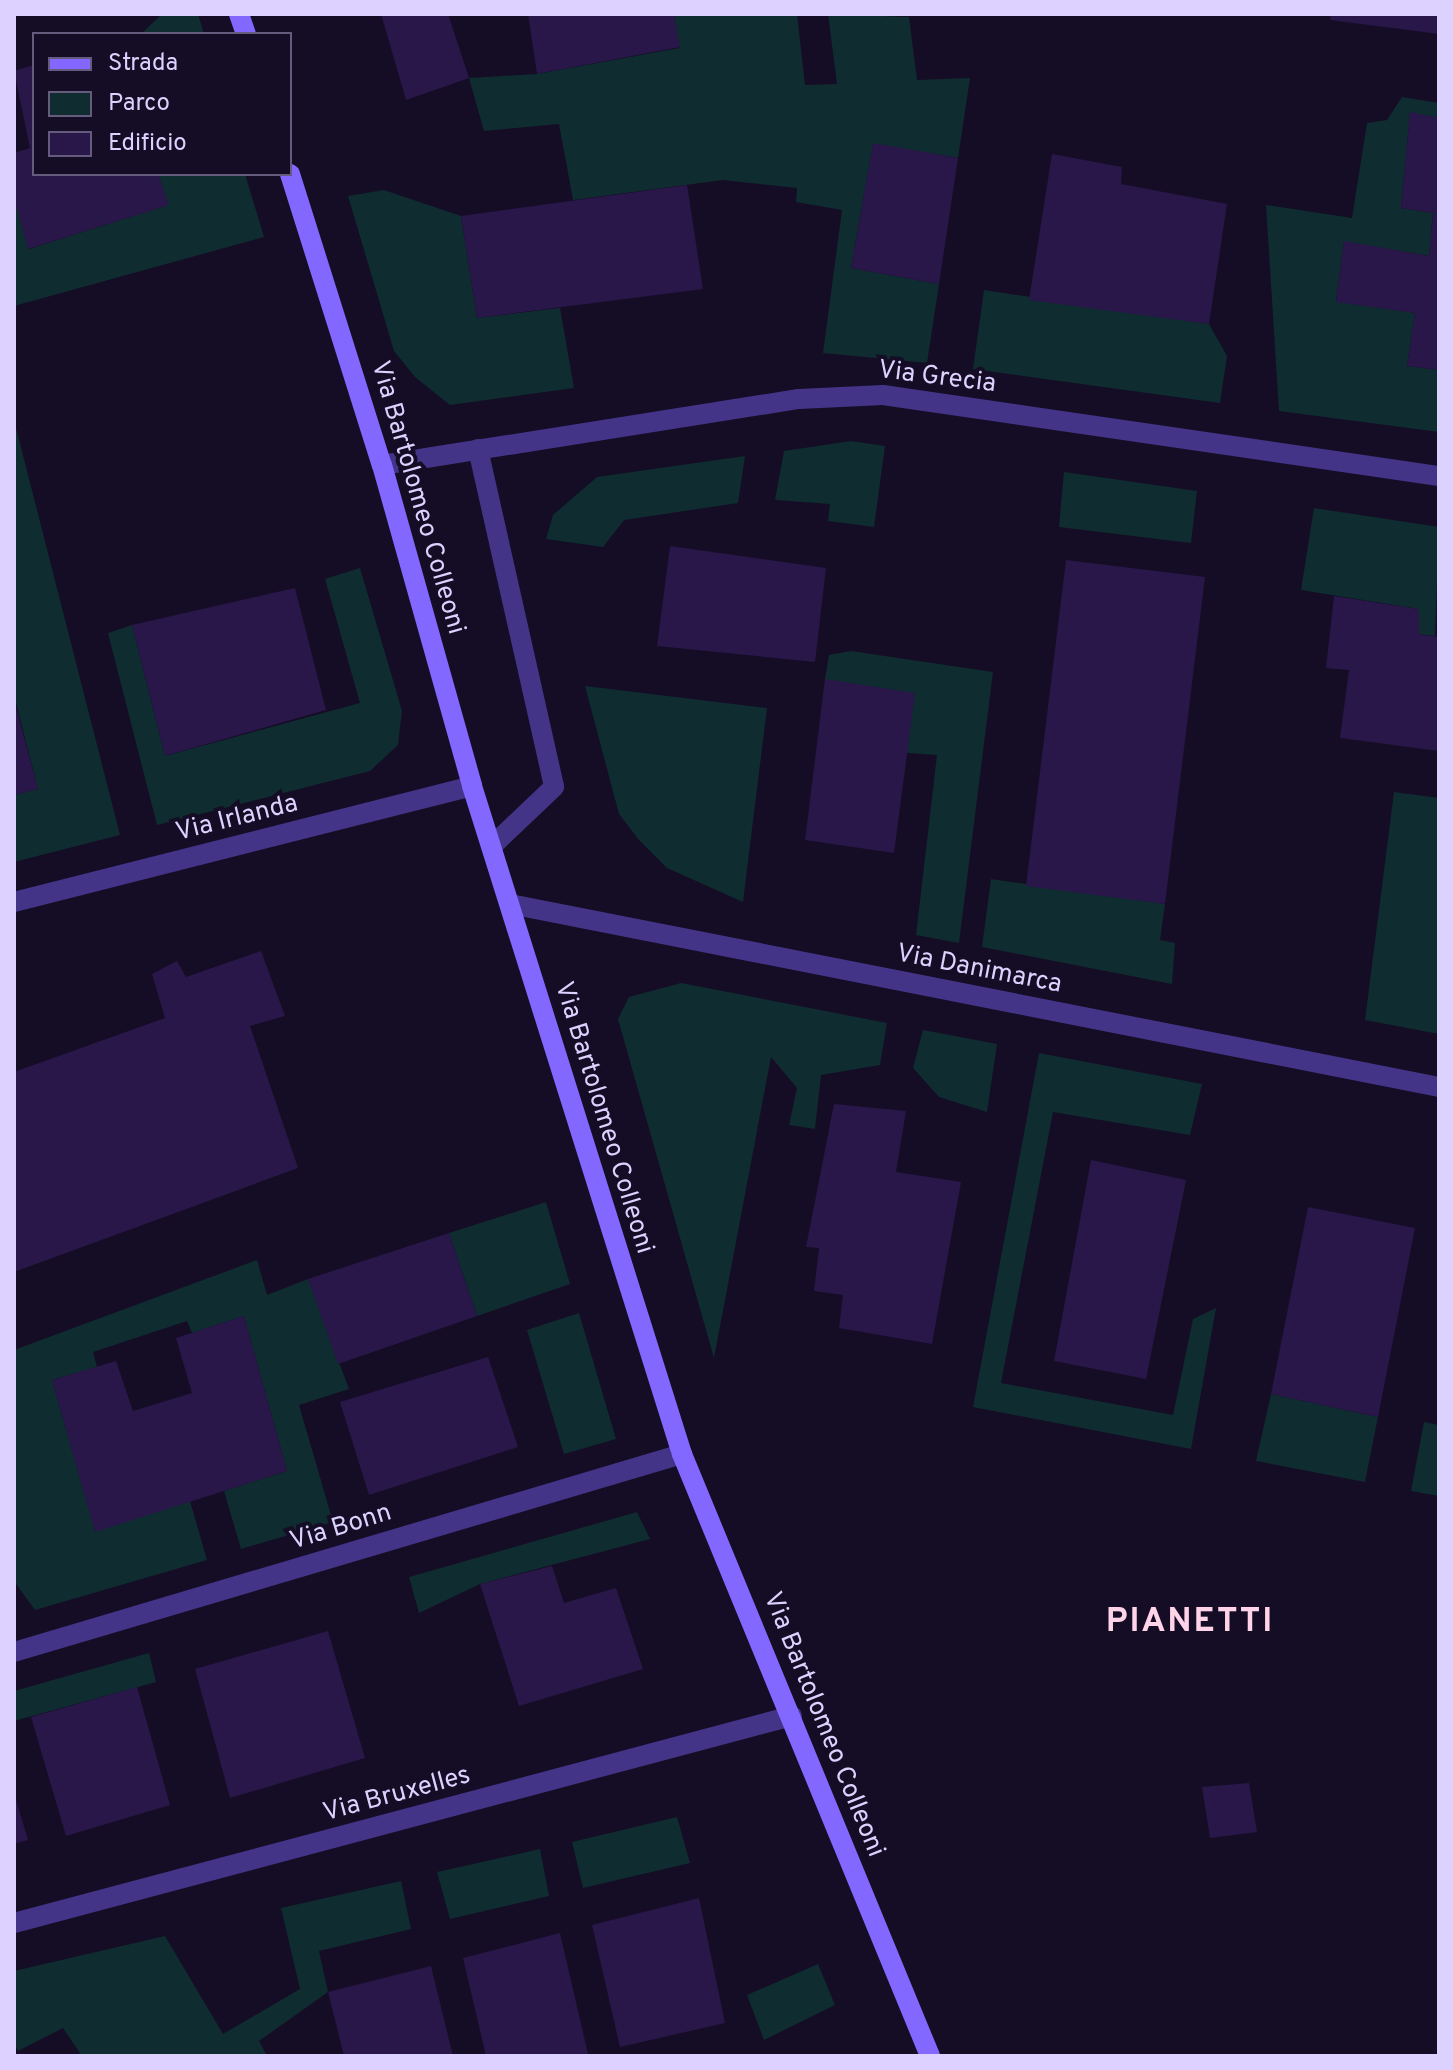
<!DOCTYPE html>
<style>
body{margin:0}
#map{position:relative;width:1453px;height:2070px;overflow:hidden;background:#150d25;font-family:Overpass,sans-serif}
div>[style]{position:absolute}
.green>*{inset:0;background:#0f2c30}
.building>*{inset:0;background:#281748}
.street>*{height:20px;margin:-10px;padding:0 10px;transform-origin:10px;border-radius:10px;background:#443488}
.secondary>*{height:20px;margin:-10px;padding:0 10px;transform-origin:10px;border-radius:10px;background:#8368ff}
span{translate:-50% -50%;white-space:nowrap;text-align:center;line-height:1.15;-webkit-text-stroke:8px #150d25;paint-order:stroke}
.street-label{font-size:26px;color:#ddd1ff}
.district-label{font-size:34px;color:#ffd3e8;font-weight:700;letter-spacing:2px}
.frame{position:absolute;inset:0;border:16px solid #ddd1ff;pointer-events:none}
.legend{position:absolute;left:32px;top:32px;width:260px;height:144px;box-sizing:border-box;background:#150d25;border:2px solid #655b7c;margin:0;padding:10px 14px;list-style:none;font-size:24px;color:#ddd1ff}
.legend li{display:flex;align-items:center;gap:16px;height:40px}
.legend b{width:40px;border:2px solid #655b7c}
</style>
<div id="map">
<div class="green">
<i style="clip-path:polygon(162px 14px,198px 14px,204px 34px,141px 34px)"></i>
<i style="clip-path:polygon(674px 14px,797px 14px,805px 85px,837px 84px,828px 14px,909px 17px,917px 80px,970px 78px,958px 158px,873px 144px,851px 268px,939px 284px,927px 363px,823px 353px,842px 210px,796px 202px,797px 188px,723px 180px,573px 200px,559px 124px,484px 131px,469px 78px,537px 74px,679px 48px)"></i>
<i style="clip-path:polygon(1402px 97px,1439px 103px,1439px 118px,1410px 113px,1401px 208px,1433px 213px,1429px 256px,1344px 242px,1336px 301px,1415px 313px,1407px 366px,1439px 370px,1439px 432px,1279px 411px,1266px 205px,1352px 218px,1367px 123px,1387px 120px)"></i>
<i style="clip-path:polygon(158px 174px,245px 174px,264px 237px,14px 306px,14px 197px,29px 249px,168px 205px)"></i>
<i style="clip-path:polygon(384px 190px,461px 216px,477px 318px,560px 308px,574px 388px,450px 405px,415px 377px,394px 351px,348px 196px)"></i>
<i style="clip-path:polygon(984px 290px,1209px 324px,1227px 356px,1220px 403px,973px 369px)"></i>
<i style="clip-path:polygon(14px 420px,120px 835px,14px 862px,14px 795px,38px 789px,14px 695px)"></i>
<i style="clip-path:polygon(851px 441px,885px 446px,874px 527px,828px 521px,830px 504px,775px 500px,784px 451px)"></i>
<i style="clip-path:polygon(745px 456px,738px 503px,624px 520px,603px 547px,546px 539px,553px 515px,597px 477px)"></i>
<i style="clip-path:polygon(1064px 472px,1197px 491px,1191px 543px,1059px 527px)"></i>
<i style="clip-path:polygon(1314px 508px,1439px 527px,1435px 636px,1419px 634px,1419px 609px,1301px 590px)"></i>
<i style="clip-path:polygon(360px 568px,402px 711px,398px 745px,370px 771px,157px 825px,108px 633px,132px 625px,165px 756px,360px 703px,325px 579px)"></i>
<i style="clip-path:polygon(851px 651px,993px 672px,959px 943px,916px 935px,937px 755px,907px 753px,825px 679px,829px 655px)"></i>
<i style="clip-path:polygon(585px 686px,767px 708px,743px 902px,667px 868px,639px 840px,619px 814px)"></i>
<i style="clip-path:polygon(1394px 792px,1439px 798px,1439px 1034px,1365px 1020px)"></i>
<i style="clip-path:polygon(991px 879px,1165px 904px,1160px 940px,1175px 943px,1172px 984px,982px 947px)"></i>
<i style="clip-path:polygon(681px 983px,887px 1023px,880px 1065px,821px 1075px,815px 1129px,789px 1125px,797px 1088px,771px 1057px,714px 1358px,618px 1019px,629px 997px)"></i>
<i style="clip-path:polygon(923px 1030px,997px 1044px,987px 1112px,939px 1097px,913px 1068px)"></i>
<i style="clip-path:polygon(1039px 1053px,1202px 1084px,1190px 1135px,1053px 1112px,1001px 1383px,1173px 1415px,1193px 1319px,1216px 1308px,1191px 1449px,973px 1407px)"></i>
<i style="clip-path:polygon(546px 1202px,570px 1284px,477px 1316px,449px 1233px)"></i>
<i style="clip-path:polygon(257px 1260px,267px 1295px,308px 1279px,349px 1389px,299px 1405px,333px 1522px,241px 1549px,224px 1491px,287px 1471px,244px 1316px,192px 1333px,187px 1321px,93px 1352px,97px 1367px,52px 1380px,95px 1531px,190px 1501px,207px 1560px,35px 1610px,14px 1581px,14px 1350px)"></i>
<i style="clip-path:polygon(579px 1313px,616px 1439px,564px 1454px,527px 1330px)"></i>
<i style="clip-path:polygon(1271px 1394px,1378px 1417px,1365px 1482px,1256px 1461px)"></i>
<i style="clip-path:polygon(1424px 1422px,1439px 1425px,1439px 1496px,1411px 1491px)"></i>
<i style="clip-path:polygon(637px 1512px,650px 1539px,480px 1584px,419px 1613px,409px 1577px)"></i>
<i style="clip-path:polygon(149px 1653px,156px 1682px,14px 1721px,14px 1691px)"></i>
<i style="clip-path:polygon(677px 1817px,690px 1863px,583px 1888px,572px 1842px)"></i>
<i style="clip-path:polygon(540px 1849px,549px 1896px,450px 1919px,437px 1872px)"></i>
<i style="clip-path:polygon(401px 1881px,411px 1929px,319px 1951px,328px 1992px,259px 2041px,267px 2056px,82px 2056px,63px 2028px,18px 2051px,14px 2043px,14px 1971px,165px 1936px,223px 2034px,300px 1989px,281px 1908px)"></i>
<i style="clip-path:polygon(818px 1964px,835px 2005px,764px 2040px,747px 1995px)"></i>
</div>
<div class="building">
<i style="clip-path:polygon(381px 14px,448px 14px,469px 78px,406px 100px)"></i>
<i style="clip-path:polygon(528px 14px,674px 14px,680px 47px,537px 74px)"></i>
<i style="clip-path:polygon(1331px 14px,1439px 14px,1439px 34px,1330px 20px)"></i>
<i style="clip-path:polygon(34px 65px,34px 174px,158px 174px,169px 205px,28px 249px,14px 197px,14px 153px,30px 148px,14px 71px)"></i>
<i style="clip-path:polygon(1410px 112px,1439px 118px,1439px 370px,1407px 366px,1415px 313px,1336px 302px,1344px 241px,1429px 256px,1433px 213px,1401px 208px)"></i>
<i style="clip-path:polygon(873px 143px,958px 158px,939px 284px,851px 268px)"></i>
<i style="clip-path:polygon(1052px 154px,1122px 167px,1121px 184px,1227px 204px,1209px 324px,1029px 300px)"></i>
<i style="clip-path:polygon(687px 185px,703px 289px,477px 318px,461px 216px)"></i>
<i style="clip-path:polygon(670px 546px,826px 568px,815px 662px,657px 646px)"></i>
<i style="clip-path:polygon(1066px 560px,1205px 577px,1165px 904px,1026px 886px)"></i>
<i style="clip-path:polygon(295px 588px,326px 710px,165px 756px,132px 625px)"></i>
<i style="clip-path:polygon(1334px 596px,1419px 609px,1419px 634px,1439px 637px,1439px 751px,1340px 738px,1349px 670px,1326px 668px)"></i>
<i style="clip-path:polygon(825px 679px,915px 693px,894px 853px,805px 840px)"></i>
<i style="clip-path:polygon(14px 699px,38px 789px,14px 795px)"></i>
<i style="clip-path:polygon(261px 951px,285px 1016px,250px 1026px,298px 1168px,14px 1272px,14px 1072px,165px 1018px,152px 974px,177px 961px,186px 977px)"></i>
<i style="clip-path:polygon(834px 1104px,906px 1111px,896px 1172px,961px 1182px,932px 1344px,839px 1328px,843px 1295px,814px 1291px,819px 1248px,806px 1247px)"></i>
<i style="clip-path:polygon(1091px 1160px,1186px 1180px,1146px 1379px,1054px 1361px)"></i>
<i style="clip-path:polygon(1308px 1207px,1415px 1228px,1378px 1417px,1271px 1394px)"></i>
<i style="clip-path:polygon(449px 1233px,477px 1316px,338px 1364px,308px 1279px)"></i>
<i style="clip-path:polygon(244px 1316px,287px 1471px,95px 1532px,52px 1380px,116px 1361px,133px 1411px,192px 1393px,176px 1338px)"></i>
<i style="clip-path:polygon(488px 1357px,518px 1447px,369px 1495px,340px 1402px)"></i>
<i style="clip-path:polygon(552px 1566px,564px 1603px,616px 1588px,643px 1669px,519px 1706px,480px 1584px)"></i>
<i style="clip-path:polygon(328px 1631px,365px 1758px,230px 1798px,195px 1669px)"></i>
<i style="clip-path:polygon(137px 1687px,170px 1805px,66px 1836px,31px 1717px)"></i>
<i style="clip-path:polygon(1249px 1783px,1257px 1832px,1210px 1838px,1202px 1787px)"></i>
<i style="clip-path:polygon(14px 1793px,28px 1840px,14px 1844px)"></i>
<i style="clip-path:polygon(699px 1898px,725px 2023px,620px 2047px,592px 1925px)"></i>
<i style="clip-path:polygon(560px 1933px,588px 2054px,486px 2056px,463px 1958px)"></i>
<i style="clip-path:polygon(431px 1966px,453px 2056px,344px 2056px,328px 1992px)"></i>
</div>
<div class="street">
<i style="left:478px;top:449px;width:346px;rotate:77.3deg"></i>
<i style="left:554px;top:787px;width:86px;rotate:136.4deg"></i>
<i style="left:382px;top:465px;width:422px;rotate:-9deg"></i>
<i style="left:799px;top:399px;width:84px;rotate:-2.7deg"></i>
<i style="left:883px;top:395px;width:562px;rotate:8.29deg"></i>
<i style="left:14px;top:902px;width:472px;rotate:-14.2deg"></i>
<i style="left:510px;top:904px;width:947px;rotate:11.14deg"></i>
<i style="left:14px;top:1652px;width:697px;rotate:-16.51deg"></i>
<i style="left:14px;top:1923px;width:805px;rotate:-14.9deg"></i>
</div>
<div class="secondary">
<i style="left:239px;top:14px;width:21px;rotate:71deg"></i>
<i style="left:290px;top:174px;width:305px;rotate:72.5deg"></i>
<i style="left:382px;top:465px;width:333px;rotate:74.3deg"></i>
<i style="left:472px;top:786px;width:700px;rotate:72.55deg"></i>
<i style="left:682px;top:1454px;width:651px;rotate:67.61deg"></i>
</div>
<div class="street-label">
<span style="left:937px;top:378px;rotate:7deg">Via Grecia</span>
<span style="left:417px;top:498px;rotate:74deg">Via Bartolomeo Colleoni</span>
<span style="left:237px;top:819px;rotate:-14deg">Via Irlanda</span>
<span style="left:979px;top:970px;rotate:11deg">Via Danimarca</span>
<span style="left:603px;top:1118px;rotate:73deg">Via Bartolomeo Colleoni</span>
<span style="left:341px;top:1528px;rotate:-17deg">Via Bonn</span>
<span style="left:823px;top:1725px;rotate:68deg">Via Bartolomeo Colleoni</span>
<span style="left:397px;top:1795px;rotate:-15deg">Via Bruxelles</span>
</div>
<div class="district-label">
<span style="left:1190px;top:1623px">PIANETTI</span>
</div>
<div class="frame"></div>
<ul class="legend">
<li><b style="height:10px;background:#8368ff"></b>Strada</li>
<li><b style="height:22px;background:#0f2c30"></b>Parco</li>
<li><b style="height:22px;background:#281748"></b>Edificio</li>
</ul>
</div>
